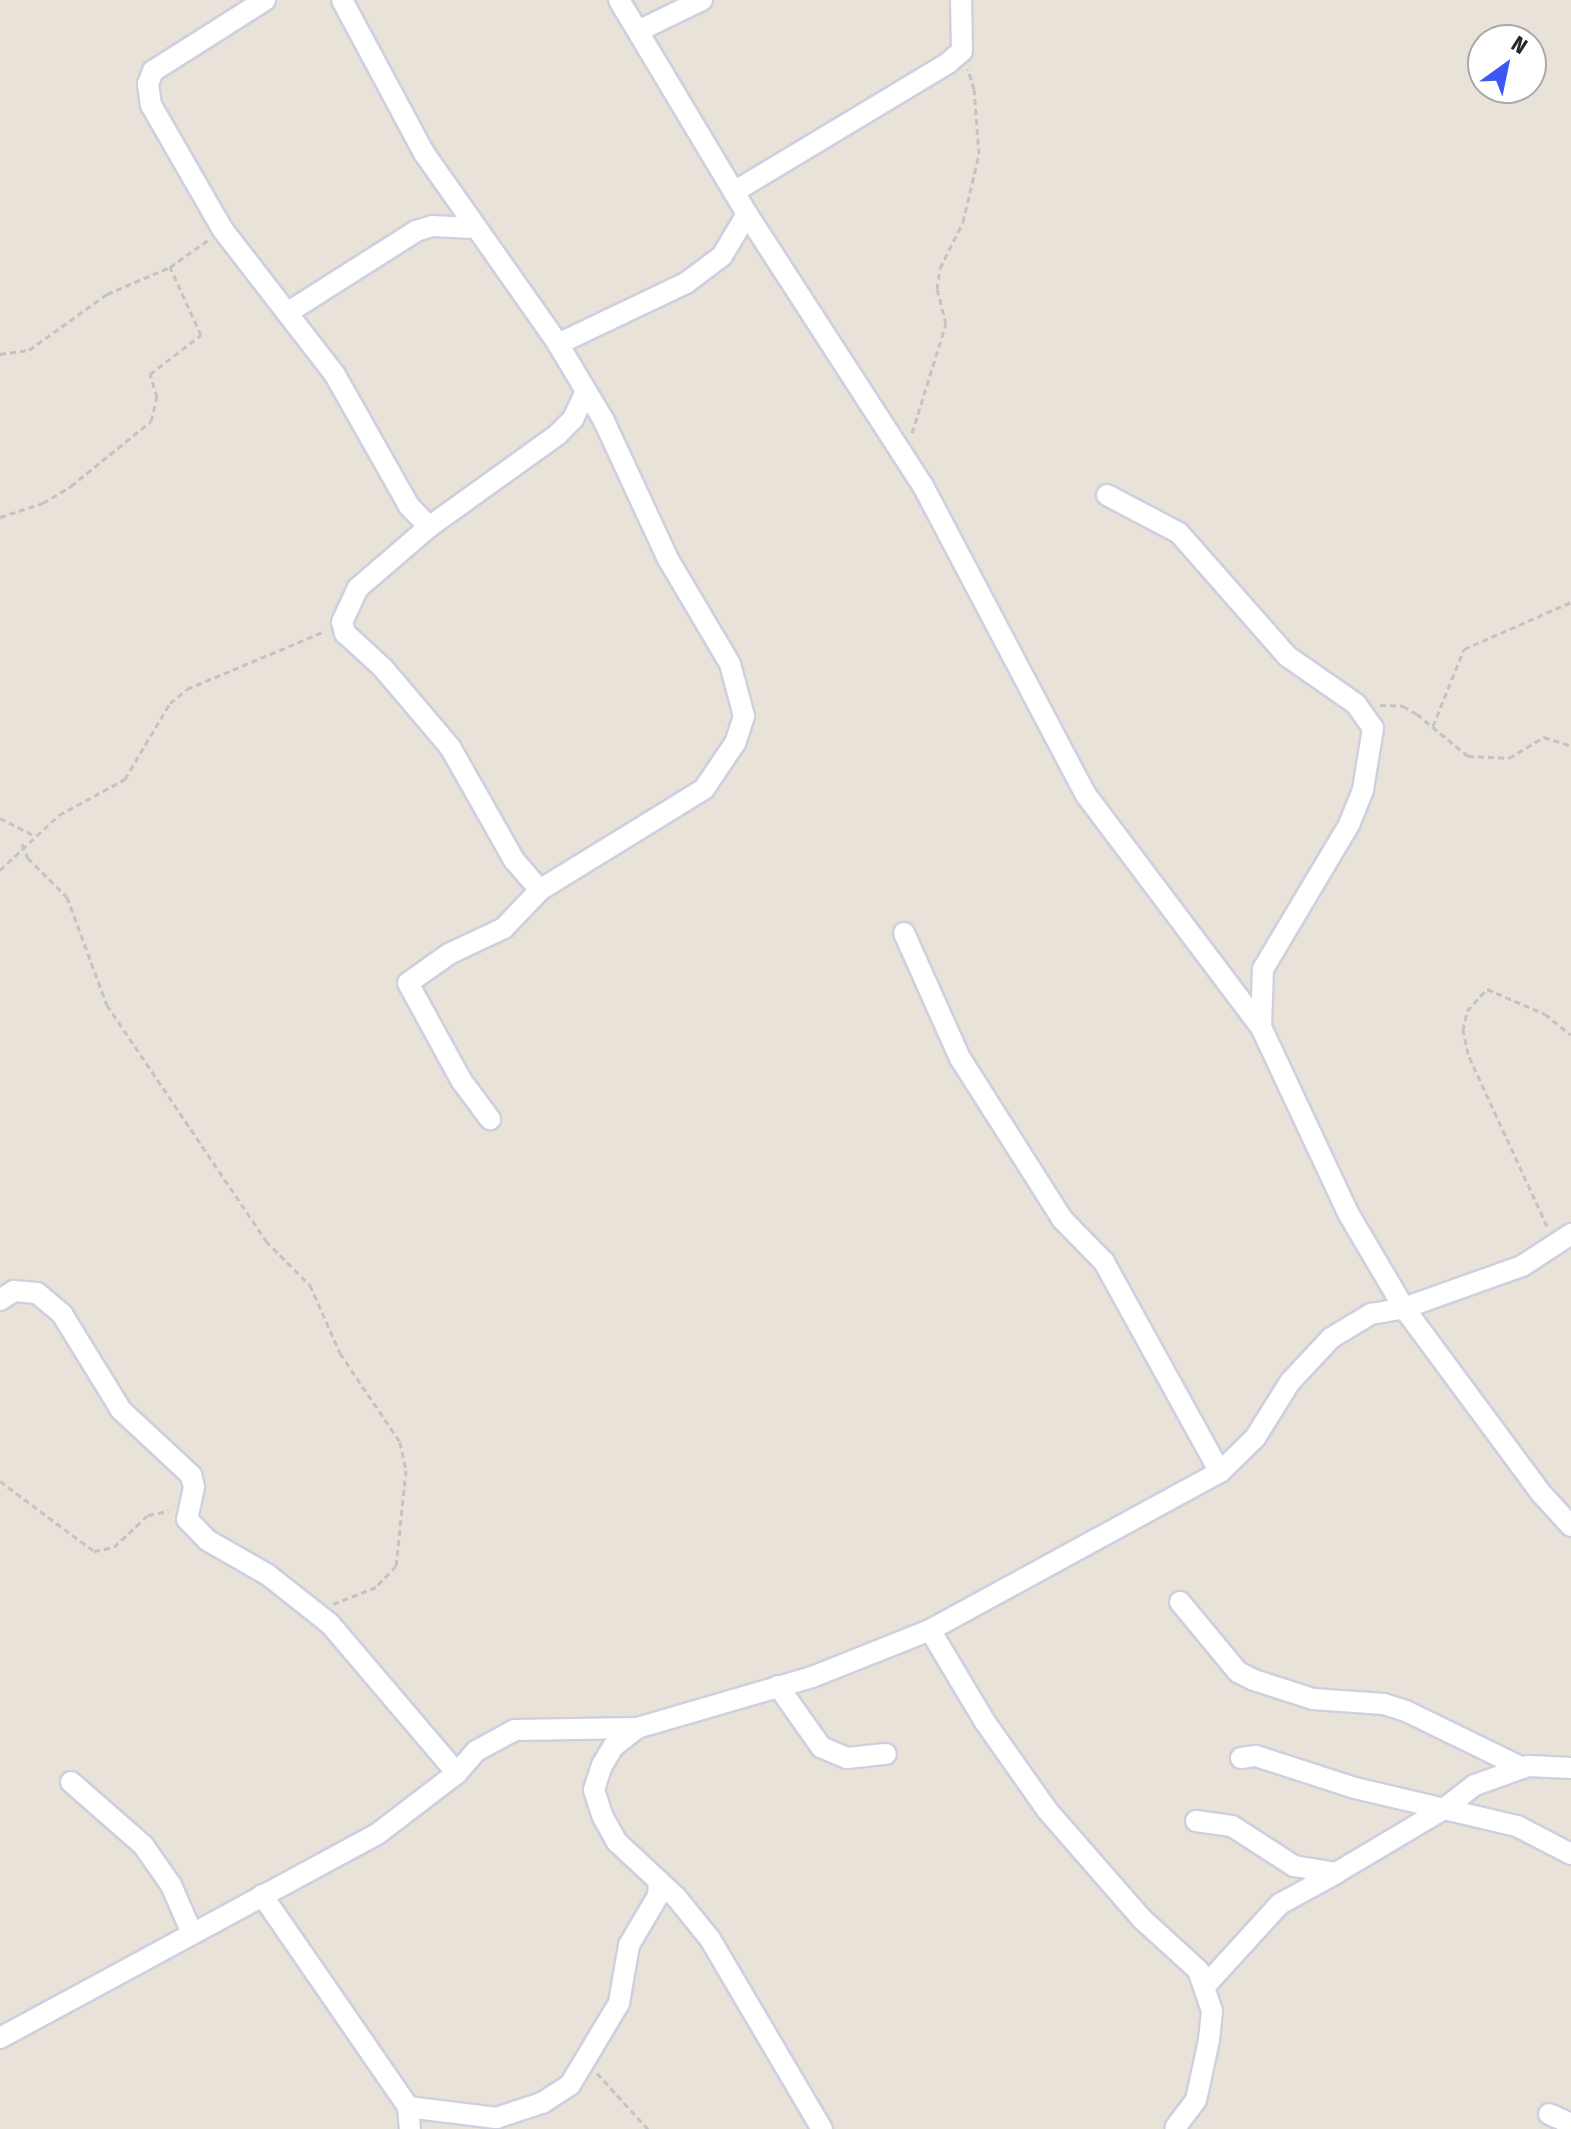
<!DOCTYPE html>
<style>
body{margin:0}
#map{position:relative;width:1571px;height:2129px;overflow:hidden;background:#e9e2d8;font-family:"Fira Sans Condensed",sans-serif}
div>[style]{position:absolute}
.path>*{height:3px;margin-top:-1.5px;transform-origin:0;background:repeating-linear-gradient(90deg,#c3c3c3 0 6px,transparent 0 10px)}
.roads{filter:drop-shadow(2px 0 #ced0e0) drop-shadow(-2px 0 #ced0e0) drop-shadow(0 2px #ced0e0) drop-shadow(0 -2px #ced0e0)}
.minor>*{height:20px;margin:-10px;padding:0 10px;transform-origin:10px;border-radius:10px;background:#fff}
span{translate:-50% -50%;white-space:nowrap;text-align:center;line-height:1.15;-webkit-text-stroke:8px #fff;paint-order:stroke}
.north{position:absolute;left:1467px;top:24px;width:80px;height:80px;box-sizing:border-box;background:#fff;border:2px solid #a9a9a9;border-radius:50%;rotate:33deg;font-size:22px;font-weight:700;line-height:32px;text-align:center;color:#272727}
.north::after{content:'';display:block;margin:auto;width:28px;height:36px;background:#3c58f2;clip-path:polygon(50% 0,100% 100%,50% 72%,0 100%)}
</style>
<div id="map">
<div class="path">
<i style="left:0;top:354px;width:29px;rotate:-8deg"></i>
<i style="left:29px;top:350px;width:96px;rotate:-35.7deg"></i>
<i style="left:107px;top:294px;width:69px;rotate:-23.2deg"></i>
<i style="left:170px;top:267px;width:47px;rotate:-35.4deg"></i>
<i style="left:912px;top:433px;width:114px;rotate:-72.7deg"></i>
<i style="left:946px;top:324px;width:36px;rotate:-104deg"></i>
<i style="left:937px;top:289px;width:21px;rotate:-82deg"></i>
<i style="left:940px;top:268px;width:51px;rotate:-63.4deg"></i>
<i style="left:963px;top:222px;width:70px;rotate:-76.8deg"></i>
<i style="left:979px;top:154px;width:65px;rotate:-94.4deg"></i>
<i style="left:974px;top:89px;width:21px;rotate:-107deg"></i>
<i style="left:0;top:517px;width:45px;rotate:-18deg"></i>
<i style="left:43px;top:503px;width:33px;rotate:-31deg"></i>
<i style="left:71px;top:486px;width:103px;rotate:-39.1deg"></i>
<i style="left:151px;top:421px;width:25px;rotate:-76deg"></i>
<i style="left:157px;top:397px;width:24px;rotate:-107deg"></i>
<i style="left:150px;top:374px;width:64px;rotate:-37.4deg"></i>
<i style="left:201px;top:335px;width:75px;rotate:-114.5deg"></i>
<i style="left:1380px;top:705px;width:23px;rotate:2deg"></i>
<i style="left:1403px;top:706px;width:16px;rotate:30deg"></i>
<i style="left:1417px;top:714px;width:66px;rotate:39.5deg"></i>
<i style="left:1468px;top:756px;width:41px;rotate:2.8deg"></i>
<i style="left:1509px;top:758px;width:41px;rotate:-31deg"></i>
<i style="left:1544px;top:737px;width:28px;rotate:18deg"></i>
<i style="left:1433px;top:726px;width:83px;rotate:-68.1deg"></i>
<i style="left:1464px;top:649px;width:117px;rotate:-23.7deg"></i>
<i style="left:0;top:818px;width:36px;rotate:27deg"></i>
<i style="left:22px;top:844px;width:15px;rotate:67deg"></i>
<i style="left:28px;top:858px;width:55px;rotate:45deg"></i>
<i style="left:67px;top:897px;width:115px;rotate:69.7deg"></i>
<i style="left:107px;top:1005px;width:285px;rotate:56deg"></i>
<i style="left:266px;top:1241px;width:62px;rotate:45deg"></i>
<i style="left:310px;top:1285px;width:74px;rotate:66.2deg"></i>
<i style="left:340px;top:1353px;width:107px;rotate:56deg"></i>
<i style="left:400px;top:1442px;width:29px;rotate:78deg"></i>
<i style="left:406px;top:1470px;width:97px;rotate:95.9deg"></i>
<i style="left:396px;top:1566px;width:29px;rotate:134deg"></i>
<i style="left:376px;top:1587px;width:46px;rotate:158.4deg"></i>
<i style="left:0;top:870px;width:81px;rotate:-43deg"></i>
<i style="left:59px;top:815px;width:75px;rotate:-28.6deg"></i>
<i style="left:125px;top:779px;width:88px;rotate:-59.4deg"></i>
<i style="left:170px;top:703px;width:22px;rotate:-39deg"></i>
<i style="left:187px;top:689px;width:150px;rotate:-22.8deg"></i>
<i style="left:1547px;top:1226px;width:189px;rotate:-114.7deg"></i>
<i style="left:1468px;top:1054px;width:25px;rotate:-102deg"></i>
<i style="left:1463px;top:1030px;width:19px;rotate:-78deg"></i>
<i style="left:1467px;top:1011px;width:30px;rotate:-48deg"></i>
<i style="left:1487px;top:989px;width:63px;rotate:23.3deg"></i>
<i style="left:1545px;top:1014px;width:33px;rotate:39deg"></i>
<i style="left:0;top:1481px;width:117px;rotate:36.7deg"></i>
<i style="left:94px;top:1551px;width:20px;rotate:-11deg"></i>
<i style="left:114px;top:1547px;width:47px;rotate:-43.3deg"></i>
<i style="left:148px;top:1515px;width:21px;rotate:-11deg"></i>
<i style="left:597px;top:2073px;width:76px;rotate:47.7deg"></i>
</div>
<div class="roads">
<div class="minor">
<i style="left:265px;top:0;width:133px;rotate:147.6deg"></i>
<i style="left:153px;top:71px;width:14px;rotate:111deg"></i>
<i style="left:148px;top:84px;width:21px;rotate:82deg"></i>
<i style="left:151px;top:105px;width:144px;rotate:60.1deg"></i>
<i style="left:223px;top:230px;width:183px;rotate:52.3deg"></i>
<i style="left:335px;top:375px;width:150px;rotate:60.5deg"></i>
<i style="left:409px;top:506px;width:29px;rotate:46deg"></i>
<i style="left:342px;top:0;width:174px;rotate:61.8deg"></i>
<i style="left:424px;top:153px;width:233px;rotate:54.9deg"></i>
<i style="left:558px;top:344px;width:90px;rotate:59.1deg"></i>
<i style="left:604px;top:421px;width:152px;rotate:65.1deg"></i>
<i style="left:668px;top:559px;width:122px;rotate:59.4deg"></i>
<i style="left:730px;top:664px;width:54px;rotate:74.9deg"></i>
<i style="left:744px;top:716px;width:28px;rotate:108deg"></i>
<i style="left:735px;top:743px;width:55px;rotate:124deg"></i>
<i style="left:704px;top:789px;width:193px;rotate:148.4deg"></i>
<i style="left:540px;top:890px;width:52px;rotate:133.5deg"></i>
<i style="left:504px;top:928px;width:61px;rotate:154.7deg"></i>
<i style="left:449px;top:954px;width:50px;rotate:144.7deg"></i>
<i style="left:408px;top:983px;width:111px;rotate:61.3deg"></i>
<i style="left:461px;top:1080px;width:49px;rotate:53.4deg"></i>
<i style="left:619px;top:0;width:249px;rotate:59.1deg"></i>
<i style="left:747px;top:214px;width:324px;rotate:57.1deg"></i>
<i style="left:923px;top:486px;width:349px;rotate:62.2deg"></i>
<i style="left:1086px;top:795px;width:291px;rotate:53deg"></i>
<i style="left:1261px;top:1027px;width:205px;rotate:64.9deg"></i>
<i style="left:1348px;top:1213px;width:110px;rotate:59.5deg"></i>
<i style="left:1404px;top:1308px;width:229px;rotate:53.5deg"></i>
<i style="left:1540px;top:1492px;width:46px;rotate:47.6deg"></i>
<i style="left:638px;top:31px;width:71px;rotate:-25.8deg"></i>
<i style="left:737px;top:190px;width:246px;rotate:-31deg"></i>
<i style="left:948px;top:63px;width:18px;rotate:-41deg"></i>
<i style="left:962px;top:51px;width:51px;rotate:-91.1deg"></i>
<i style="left:287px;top:313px;width:153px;rotate:-32.4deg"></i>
<i style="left:416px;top:231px;width:17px;rotate:-17deg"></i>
<i style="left:432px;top:226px;width:42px;rotate:2.7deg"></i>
<i style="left:558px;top:344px;width:142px;rotate:-25.5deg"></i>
<i style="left:686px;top:283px;width:45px;rotate:-36.9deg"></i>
<i style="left:722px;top:256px;width:49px;rotate:-59.2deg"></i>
<i style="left:1107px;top:495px;width:81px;rotate:27.8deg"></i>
<i style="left:1179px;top:533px;width:164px;rotate:48.7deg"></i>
<i style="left:1287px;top:656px;width:84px;rotate:34.8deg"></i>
<i style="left:1356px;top:704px;width:29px;rotate:55deg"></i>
<i style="left:1373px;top:728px;width:63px;rotate:99.2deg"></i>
<i style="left:1363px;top:790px;width:35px;rotate:112deg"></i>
<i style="left:1350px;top:823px;width:170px;rotate:120.8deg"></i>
<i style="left:1263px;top:969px;width:58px;rotate:92deg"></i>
<i style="left:540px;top:890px;width:40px;rotate:-131deg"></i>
<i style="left:514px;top:860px;width:130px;rotate:-119.5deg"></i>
<i style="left:450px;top:747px;width:104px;rotate:-130.3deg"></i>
<i style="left:383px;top:668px;width:52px;rotate:-137.4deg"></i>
<i style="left:345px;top:633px;width:11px;rotate:-105deg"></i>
<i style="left:342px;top:622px;width:38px;rotate:-65deg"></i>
<i style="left:358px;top:588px;width:94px;rotate:-40.7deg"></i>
<i style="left:429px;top:527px;width:158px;rotate:-35.7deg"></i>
<i style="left:557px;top:435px;width:23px;rotate:-45deg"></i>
<i style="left:573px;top:419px;width:26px;rotate:-65deg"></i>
<i style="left:904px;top:933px;width:137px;rotate:65.9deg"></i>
<i style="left:960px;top:1058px;width:191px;rotate:57.6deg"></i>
<i style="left:1062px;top:1219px;width:60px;rotate:45.7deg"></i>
<i style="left:1104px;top:1262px;width:240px;rotate:61.1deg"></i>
<i style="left:0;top:1300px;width:17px;rotate:-33deg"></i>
<i style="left:14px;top:1291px;width:23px;rotate:5deg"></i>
<i style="left:37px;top:1293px;width:33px;rotate:40deg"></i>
<i style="left:62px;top:1314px;width:113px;rotate:58.4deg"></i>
<i style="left:121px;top:1410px;width:96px;rotate:42.9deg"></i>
<i style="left:191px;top:1475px;width:12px;rotate:76deg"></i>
<i style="left:194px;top:1487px;width:33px;rotate:102deg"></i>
<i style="left:187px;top:1519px;width:29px;rotate:46deg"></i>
<i style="left:207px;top:1540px;width:70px;rotate:29.8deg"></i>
<i style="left:268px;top:1575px;width:79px;rotate:38.3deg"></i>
<i style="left:330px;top:1624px;width:196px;rotate:49.6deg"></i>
<i style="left:1180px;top:1602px;width:91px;rotate:50.4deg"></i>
<i style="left:1238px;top:1672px;width:18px;rotate:27deg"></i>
<i style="left:1254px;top:1680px;width:62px;rotate:17.9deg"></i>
<i style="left:1313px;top:1699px;width:71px;rotate:4deg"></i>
<i style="left:1384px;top:1704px;width:23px;rotate:18deg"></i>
<i style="left:1406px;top:1711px;width:130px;rotate:26deg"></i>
<i style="left:930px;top:1630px;width:107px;rotate:59.1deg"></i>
<i style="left:985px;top:1722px;width:108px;rotate:54.8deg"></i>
<i style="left:1047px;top:1810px;width:145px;rotate:48.9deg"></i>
<i style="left:1142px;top:1919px;width:76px;rotate:42.3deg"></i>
<i style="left:1198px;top:1970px;width:43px;rotate:71.1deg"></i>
<i style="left:1212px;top:2011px;width:29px;rotate:96deg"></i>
<i style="left:1209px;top:2040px;width:61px;rotate:102.2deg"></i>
<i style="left:1196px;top:2100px;width:34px;rotate:127deg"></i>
<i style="left:778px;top:1686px;width:75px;rotate:54.8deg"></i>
<i style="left:821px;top:1747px;width:28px;rotate:23deg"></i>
<i style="left:847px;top:1758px;width:39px;rotate:-6deg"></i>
<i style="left:637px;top:1728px;width:31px;rotate:142deg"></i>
<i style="left:613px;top:1747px;width:21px;rotate:121deg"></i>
<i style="left:602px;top:1765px;width:26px;rotate:108deg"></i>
<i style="left:594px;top:1790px;width:28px;rotate:72deg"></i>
<i style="left:603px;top:1817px;width:29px;rotate:61deg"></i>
<i style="left:617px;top:1842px;width:81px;rotate:43deg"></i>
<i style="left:676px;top:1897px;width:54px;rotate:51deg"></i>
<i style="left:710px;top:1939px;width:221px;rotate:59.5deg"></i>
<i style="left:1241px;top:1758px;width:15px;rotate:-8deg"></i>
<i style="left:1256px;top:1756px;width:104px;rotate:17.9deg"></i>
<i style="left:1355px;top:1788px;width:166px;rotate:13.2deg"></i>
<i style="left:1517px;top:1826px;width:61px;rotate:27.4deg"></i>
<i style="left:71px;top:1782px;width:96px;rotate:41.2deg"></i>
<i style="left:143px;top:1845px;width:49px;rotate:55deg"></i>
<i style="left:171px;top:1885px;width:52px;rotate:66.4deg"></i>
<i style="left:1196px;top:1821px;width:36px;rotate:8deg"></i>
<i style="left:1232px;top:1826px;width:74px;rotate:32.8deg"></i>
<i style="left:1294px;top:1866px;width:43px;rotate:9.5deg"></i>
<i style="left:1336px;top:1873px;width:126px;rotate:-30.7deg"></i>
<i style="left:1444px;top:1809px;width:39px;rotate:-38deg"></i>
<i style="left:1475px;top:1785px;width:56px;rotate:-19.7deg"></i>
<i style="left:1528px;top:1766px;width:43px;rotate:2.7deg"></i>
<i style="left:262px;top:1895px;width:257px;rotate:55.4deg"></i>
<i style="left:408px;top:2107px;width:22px;rotate:85deg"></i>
<i style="left:1205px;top:1986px;width:111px;rotate:-47.6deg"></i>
<i style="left:1280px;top:1904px;width:60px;rotate:-28.7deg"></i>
<i style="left:0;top:2038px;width:427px;rotate:-28.4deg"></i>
<i style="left:376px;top:1835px;width:102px;rotate:-37.4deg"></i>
<i style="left:457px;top:1773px;width:29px;rotate:-49deg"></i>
<i style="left:476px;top:1751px;width:44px;rotate:-28.3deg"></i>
<i style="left:515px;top:1730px;width:122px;rotate:-0.9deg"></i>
<i style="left:637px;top:1728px;width:182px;rotate:-16.2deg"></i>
<i style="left:812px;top:1677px;width:127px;rotate:-21.7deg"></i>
<i style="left:930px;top:1630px;width:330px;rotate:-28.6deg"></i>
<i style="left:1220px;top:1472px;width:49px;rotate:-44.2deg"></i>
<i style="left:1255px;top:1438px;width:66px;rotate:-58deg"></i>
<i style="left:1290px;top:1382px;width:60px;rotate:-47deg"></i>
<i style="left:1331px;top:1338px;width:47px;rotate:-31deg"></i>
<i style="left:1371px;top:1314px;width:34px;rotate:-10deg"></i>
<i style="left:1404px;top:1308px;width:125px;rotate:-19.6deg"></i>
<i style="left:1522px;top:1266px;width:59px;rotate:-33.1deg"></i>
<i style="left:408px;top:2107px;width:89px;rotate:7.1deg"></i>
<i style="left:496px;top:2118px;width:48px;rotate:-18.1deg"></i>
<i style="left:542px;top:2103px;width:33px;rotate:-33deg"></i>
<i style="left:570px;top:2085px;width:96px;rotate:-59.1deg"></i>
<i style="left:619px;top:2003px;width:59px;rotate:-80.2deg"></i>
<i style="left:629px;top:1945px;width:57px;rotate:-59.4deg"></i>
<i style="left:658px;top:1896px;width:15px;rotate:-86deg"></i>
<i style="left:1549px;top:2114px;width:24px;rotate:24deg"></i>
</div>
</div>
<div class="north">N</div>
</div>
